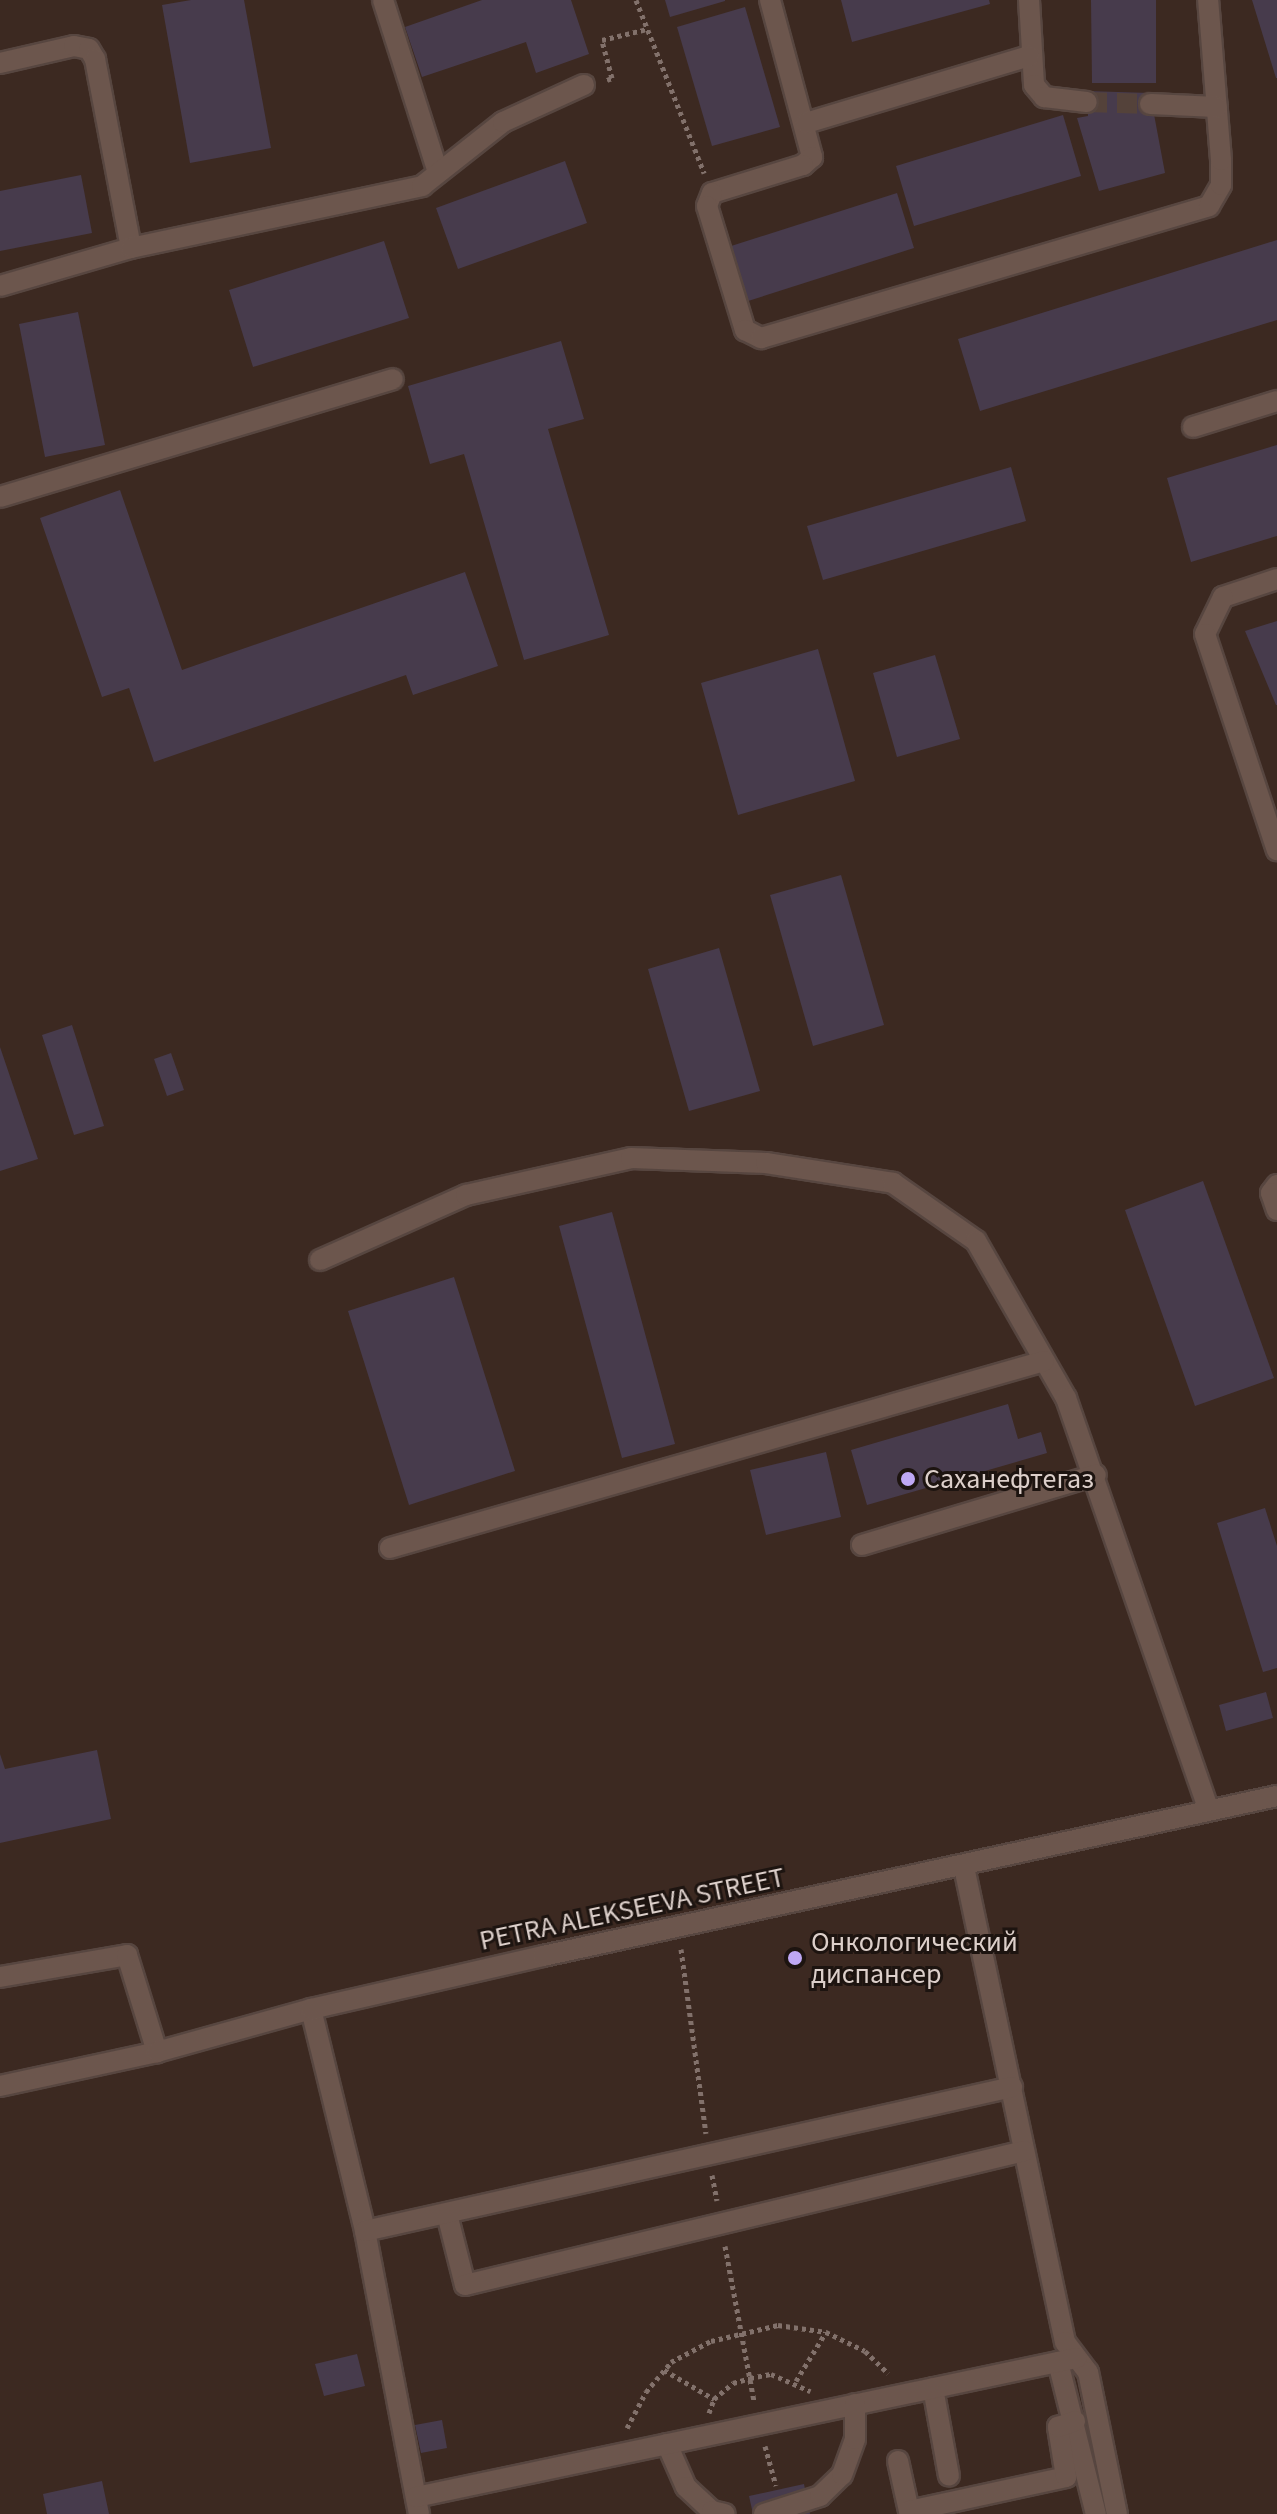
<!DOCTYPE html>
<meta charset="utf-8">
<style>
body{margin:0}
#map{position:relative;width:1277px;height:2514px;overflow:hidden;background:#3c2921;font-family:"Source Sans 3",sans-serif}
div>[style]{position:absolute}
.building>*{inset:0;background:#473b4c}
.minor-tunnel>*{height:20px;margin-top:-10px;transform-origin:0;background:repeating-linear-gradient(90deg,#54423a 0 20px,transparent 0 30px)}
.path>*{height:5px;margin-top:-2.5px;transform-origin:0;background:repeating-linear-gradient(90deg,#82716b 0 4px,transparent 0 8px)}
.roads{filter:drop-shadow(2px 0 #574640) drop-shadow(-2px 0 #574640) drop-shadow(0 2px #574640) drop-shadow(0 -2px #574640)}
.minor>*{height:20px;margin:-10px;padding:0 10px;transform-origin:10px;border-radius:10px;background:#6c564d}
.dots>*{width:22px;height:22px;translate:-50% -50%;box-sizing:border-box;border:4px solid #1d1410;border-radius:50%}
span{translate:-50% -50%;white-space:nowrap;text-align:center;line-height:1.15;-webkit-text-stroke:6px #1d1410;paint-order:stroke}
.poi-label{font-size:28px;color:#dccfca}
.left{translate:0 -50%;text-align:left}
.street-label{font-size:28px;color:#dccfca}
</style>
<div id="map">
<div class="building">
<i style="clip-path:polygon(191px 0,244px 0,271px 148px,190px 163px,162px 5px)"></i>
<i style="clip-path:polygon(482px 0,571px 0,589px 54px,536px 73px,526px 42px,422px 77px,405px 27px)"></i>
<i style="clip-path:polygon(665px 0,725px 0,725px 1px,670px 17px)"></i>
<i style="clip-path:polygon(841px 0,989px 0,990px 4px,852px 42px)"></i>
<i style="clip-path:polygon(1091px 0,1156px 0,1156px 83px,1092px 83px)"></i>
<i style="clip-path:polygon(1252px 0,1277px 0,1277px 78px,1276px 78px)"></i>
<i style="clip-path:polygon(745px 7px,780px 127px,712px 146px,677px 27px)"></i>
<i style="clip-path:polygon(1087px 91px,1150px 93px,1165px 173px,1099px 191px,1077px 118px,1088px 116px)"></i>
<i style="clip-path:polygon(1063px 115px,1081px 176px,914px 226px,896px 166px)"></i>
<i style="clip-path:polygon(565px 161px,587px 223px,458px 269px,436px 208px)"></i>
<i style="clip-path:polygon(81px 175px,92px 233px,0 251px,0 191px)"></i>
<i style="clip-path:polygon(897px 193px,914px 248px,745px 302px,728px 247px)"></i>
<i style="clip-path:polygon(1277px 240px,1277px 320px,980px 411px,958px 339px)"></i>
<i style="clip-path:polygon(384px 241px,409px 318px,253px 367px,229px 290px)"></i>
<i style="clip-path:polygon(78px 312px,105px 445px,45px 457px,19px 324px)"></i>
<i style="clip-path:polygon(561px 341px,584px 419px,548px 429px,609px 635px,524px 660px,464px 454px,430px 464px,408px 386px)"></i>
<i style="clip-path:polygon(1277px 445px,1277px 536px,1191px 562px,1167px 478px)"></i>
<i style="clip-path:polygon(1011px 467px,1026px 521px,823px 580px,807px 526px)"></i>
<i style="clip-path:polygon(120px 490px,182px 670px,465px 572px,498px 666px,413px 695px,406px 675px,154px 762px,129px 688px,102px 697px,40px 518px)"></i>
<i style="clip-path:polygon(1277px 621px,1277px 705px,1276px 705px,1245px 631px)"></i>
<i style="clip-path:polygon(818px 649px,855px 781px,738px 815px,701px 683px)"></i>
<i style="clip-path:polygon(935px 655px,960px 739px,897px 757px,873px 673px)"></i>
<i style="clip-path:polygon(841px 875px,884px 1025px,813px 1046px,770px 895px)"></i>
<i style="clip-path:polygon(719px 948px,760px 1091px,689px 1111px,648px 969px)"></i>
<i style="clip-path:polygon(72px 1025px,104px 1126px,74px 1135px,42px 1035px)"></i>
<i style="clip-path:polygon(0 1047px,38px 1159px,0 1171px)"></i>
<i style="clip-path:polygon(171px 1053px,184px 1090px,167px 1096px,154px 1059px)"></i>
<i style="clip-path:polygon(1203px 1181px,1274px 1378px,1195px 1406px,1125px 1210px)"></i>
<i style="clip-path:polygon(612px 1212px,675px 1444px,622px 1458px,559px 1226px)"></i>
<i style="clip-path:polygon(454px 1277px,515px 1471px,409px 1505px,348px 1311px)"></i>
<i style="clip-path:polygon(1008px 1404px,1018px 1439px,1041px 1432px,1047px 1453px,867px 1505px,851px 1450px)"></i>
<i style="clip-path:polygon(826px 1452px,841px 1517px,766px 1535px,750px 1470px)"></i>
<i style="clip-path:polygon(1265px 1508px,1277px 1546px,1277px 1668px,1263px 1672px,1217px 1523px)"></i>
<i style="clip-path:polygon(1266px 1692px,1273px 1718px,1226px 1731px,1219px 1705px)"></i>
<i style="clip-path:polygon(97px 1750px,111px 1819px,0 1843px,0 1754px,5px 1769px)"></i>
<i style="clip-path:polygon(357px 2354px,365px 2386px,324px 2396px,315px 2364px)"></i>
<i style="clip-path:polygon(442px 2420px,447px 2448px,421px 2453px,415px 2425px)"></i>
<i style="clip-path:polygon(102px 2481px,109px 2514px,47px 2514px,43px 2494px)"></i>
<i style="clip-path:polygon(804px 2484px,810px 2514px,753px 2514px,749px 2496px)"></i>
</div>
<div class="minor-tunnel">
<i style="left:1087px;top:102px;width:63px;rotate:1.8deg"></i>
</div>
<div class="path">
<i style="left:636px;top:0;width:186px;rotate:68.5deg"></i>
<i style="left:607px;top:80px;width:5px;rotate:-22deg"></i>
<i style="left:612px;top:78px;width:39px;rotate:-105deg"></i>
<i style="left:602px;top:40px;width:46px;rotate:-13.7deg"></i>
<i style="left:681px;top:1949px;width:186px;rotate:82.3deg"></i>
<i style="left:712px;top:2175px;width:26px;rotate:79deg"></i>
<i style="left:725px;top:2246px;width:158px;rotate:79.4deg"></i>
<i style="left:664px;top:2370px;width:58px;rotate:30.1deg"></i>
<i style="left:796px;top:2381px;width:57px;rotate:-58.5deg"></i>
<i style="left:709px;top:2413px;width:15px;rotate:-70deg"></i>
<i style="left:714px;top:2399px;width:25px;rotate:-40deg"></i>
<i style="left:733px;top:2383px;width:18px;rotate:-16deg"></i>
<i style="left:750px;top:2378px;width:21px;rotate:-11deg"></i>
<i style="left:771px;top:2374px;width:43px;rotate:23.6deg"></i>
<i style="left:627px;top:2428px;width:41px;rotate:-62.2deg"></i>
<i style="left:646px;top:2392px;width:39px;rotate:-50deg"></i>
<i style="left:671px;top:2362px;width:45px;rotate:-27.7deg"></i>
<i style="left:711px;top:2341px;width:69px;rotate:-13.4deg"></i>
<i style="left:778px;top:2325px;width:49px;rotate:8.3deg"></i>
<i style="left:826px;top:2332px;width:43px;rotate:26deg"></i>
<i style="left:865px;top:2351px;width:32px;rotate:44deg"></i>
<i style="left:765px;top:2446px;width:41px;rotate:74.6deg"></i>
</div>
<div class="roads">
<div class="minor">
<i style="left:383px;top:0;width:181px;rotate:72.3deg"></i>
<i style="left:770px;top:0;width:163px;rotate:75deg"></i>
<i style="left:812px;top:157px;width:12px;rotate:138deg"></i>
<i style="left:803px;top:165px;width:95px;rotate:162.9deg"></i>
<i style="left:712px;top:193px;width:14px;rotate:111deg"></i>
<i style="left:707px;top:206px;width:130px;rotate:73deg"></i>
<i style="left:745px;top:330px;width:18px;rotate:27deg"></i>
<i style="left:761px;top:338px;width:467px;rotate:-16.4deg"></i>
<i style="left:1209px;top:206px;width:24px;rotate:-60deg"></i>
<i style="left:1221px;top:185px;width:25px;rotate:-90deg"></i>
<i style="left:1221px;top:160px;width:161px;rotate:-94.6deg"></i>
<i style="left:1029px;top:0;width:85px;rotate:86.6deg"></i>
<i style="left:1034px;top:85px;width:16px;rotate:50deg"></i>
<i style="left:1044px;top:97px;width:43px;rotate:6.6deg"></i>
<i style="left:0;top:63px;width:76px;rotate:-12.9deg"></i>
<i style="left:74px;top:46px;width:15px;rotate:11deg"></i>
<i style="left:89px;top:49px;width:12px;rotate:59deg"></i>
<i style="left:95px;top:59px;width:192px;rotate:79.2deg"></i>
<i style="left:1150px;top:104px;width:67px;rotate:2.6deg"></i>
<i style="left:806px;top:123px;width:233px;rotate:-16.7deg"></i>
<i style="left:0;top:286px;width:136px;rotate:-16.2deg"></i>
<i style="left:131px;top:248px;width:298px;rotate:-12deg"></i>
<i style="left:422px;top:186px;width:103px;rotate:-38.3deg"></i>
<i style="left:503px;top:122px;width:89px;rotate:-24.6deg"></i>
<i style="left:1193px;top:427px;width:88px;rotate:-17.2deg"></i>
<i style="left:0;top:497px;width:410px;rotate:-16.7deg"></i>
<i style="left:1277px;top:579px;width:57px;rotate:161.6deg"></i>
<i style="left:1223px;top:597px;width:41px;rotate:115.9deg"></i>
<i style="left:1205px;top:634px;width:228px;rotate:71.6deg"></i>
<i style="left:1277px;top:1185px;width:10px;rotate:127deg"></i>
<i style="left:1271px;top:1193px;width:18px;rotate:71deg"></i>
<i style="left:320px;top:1260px;width:160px;rotate:-24deg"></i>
<i style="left:466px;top:1195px;width:169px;rotate:-12.6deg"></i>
<i style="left:631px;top:1158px;width:135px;rotate:2.1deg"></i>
<i style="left:766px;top:1163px;width:129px;rotate:8.9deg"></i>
<i style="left:893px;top:1183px;width:101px;rotate:34.9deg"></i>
<i style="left:976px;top:1241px;width:181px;rotate:60.2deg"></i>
<i style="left:1066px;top:1398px;width:434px;rotate:70.9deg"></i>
<i style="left:862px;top:1545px;width:244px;rotate:-16.7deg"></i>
<i style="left:390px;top:1548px;width:680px;rotate:-15.96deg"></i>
<i style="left:964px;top:1867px;width:486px;rotate:78deg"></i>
<i style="left:1065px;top:2342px;width:38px;rotate:53deg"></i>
<i style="left:1088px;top:2372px;width:145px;rotate:78.5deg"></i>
<i style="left:0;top:1977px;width:129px;rotate:-9.8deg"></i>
<i style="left:127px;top:1955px;width:102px;rotate:72.8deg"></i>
<i style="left:311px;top:2009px;width:228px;rotate:76.3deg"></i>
<i style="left:365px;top:2231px;width:288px;rotate:79.2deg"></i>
<i style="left:0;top:2086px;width:161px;rotate:-12.2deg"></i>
<i style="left:157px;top:2052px;width:160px;rotate:-15.6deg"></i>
<i style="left:311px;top:2009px;width:238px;rotate:-12.9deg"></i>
<i style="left:543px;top:1956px;width:751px;rotate:-12.3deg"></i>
<i style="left:447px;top:2214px;width:73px;rotate:75.8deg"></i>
<i style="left:465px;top:2285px;width:575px;rotate:-13.48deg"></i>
<i style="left:365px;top:2231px;width:663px;rotate:-12.55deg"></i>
<i style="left:1058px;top:2362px;width:157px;rotate:76deg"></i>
<i style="left:933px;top:2388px;width:89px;rotate:79.7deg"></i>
<i style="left:667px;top:2444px;width:47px;rotate:66.2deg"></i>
<i style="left:686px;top:2487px;width:35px;rotate:43deg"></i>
<i style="left:712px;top:2511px;width:13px;rotate:13deg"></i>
<i style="left:898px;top:2461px;width:51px;rotate:77.6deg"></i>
<i style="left:909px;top:2511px;width:161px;rotate:-12.2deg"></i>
<i style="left:1066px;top:2477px;width:51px;rotate:-99.1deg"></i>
<i style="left:1058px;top:2427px;width:18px;rotate:-19deg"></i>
<i style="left:416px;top:2497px;width:675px;rotate:-11.88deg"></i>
<i style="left:764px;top:2514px;width:59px;rotate:-17.8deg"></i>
<i style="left:820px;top:2496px;width:30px;rotate:-44deg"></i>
<i style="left:842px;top:2475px;width:38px;rotate:-70deg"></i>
<i style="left:855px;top:2439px;width:35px;rotate:-90deg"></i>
</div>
</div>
<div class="dots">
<i style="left:908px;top:1479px;background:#bfa8f4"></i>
<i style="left:795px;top:1958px;background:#bfa8f4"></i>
</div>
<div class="poi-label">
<span class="left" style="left:924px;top:1479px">Саханефтегаз</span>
<span class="left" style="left:811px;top:1958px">Онкологический<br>диспансер</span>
</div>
<div class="street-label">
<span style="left:632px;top:1909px;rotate:-12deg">PETRA ALEKSEEVA STREET</span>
</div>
</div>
